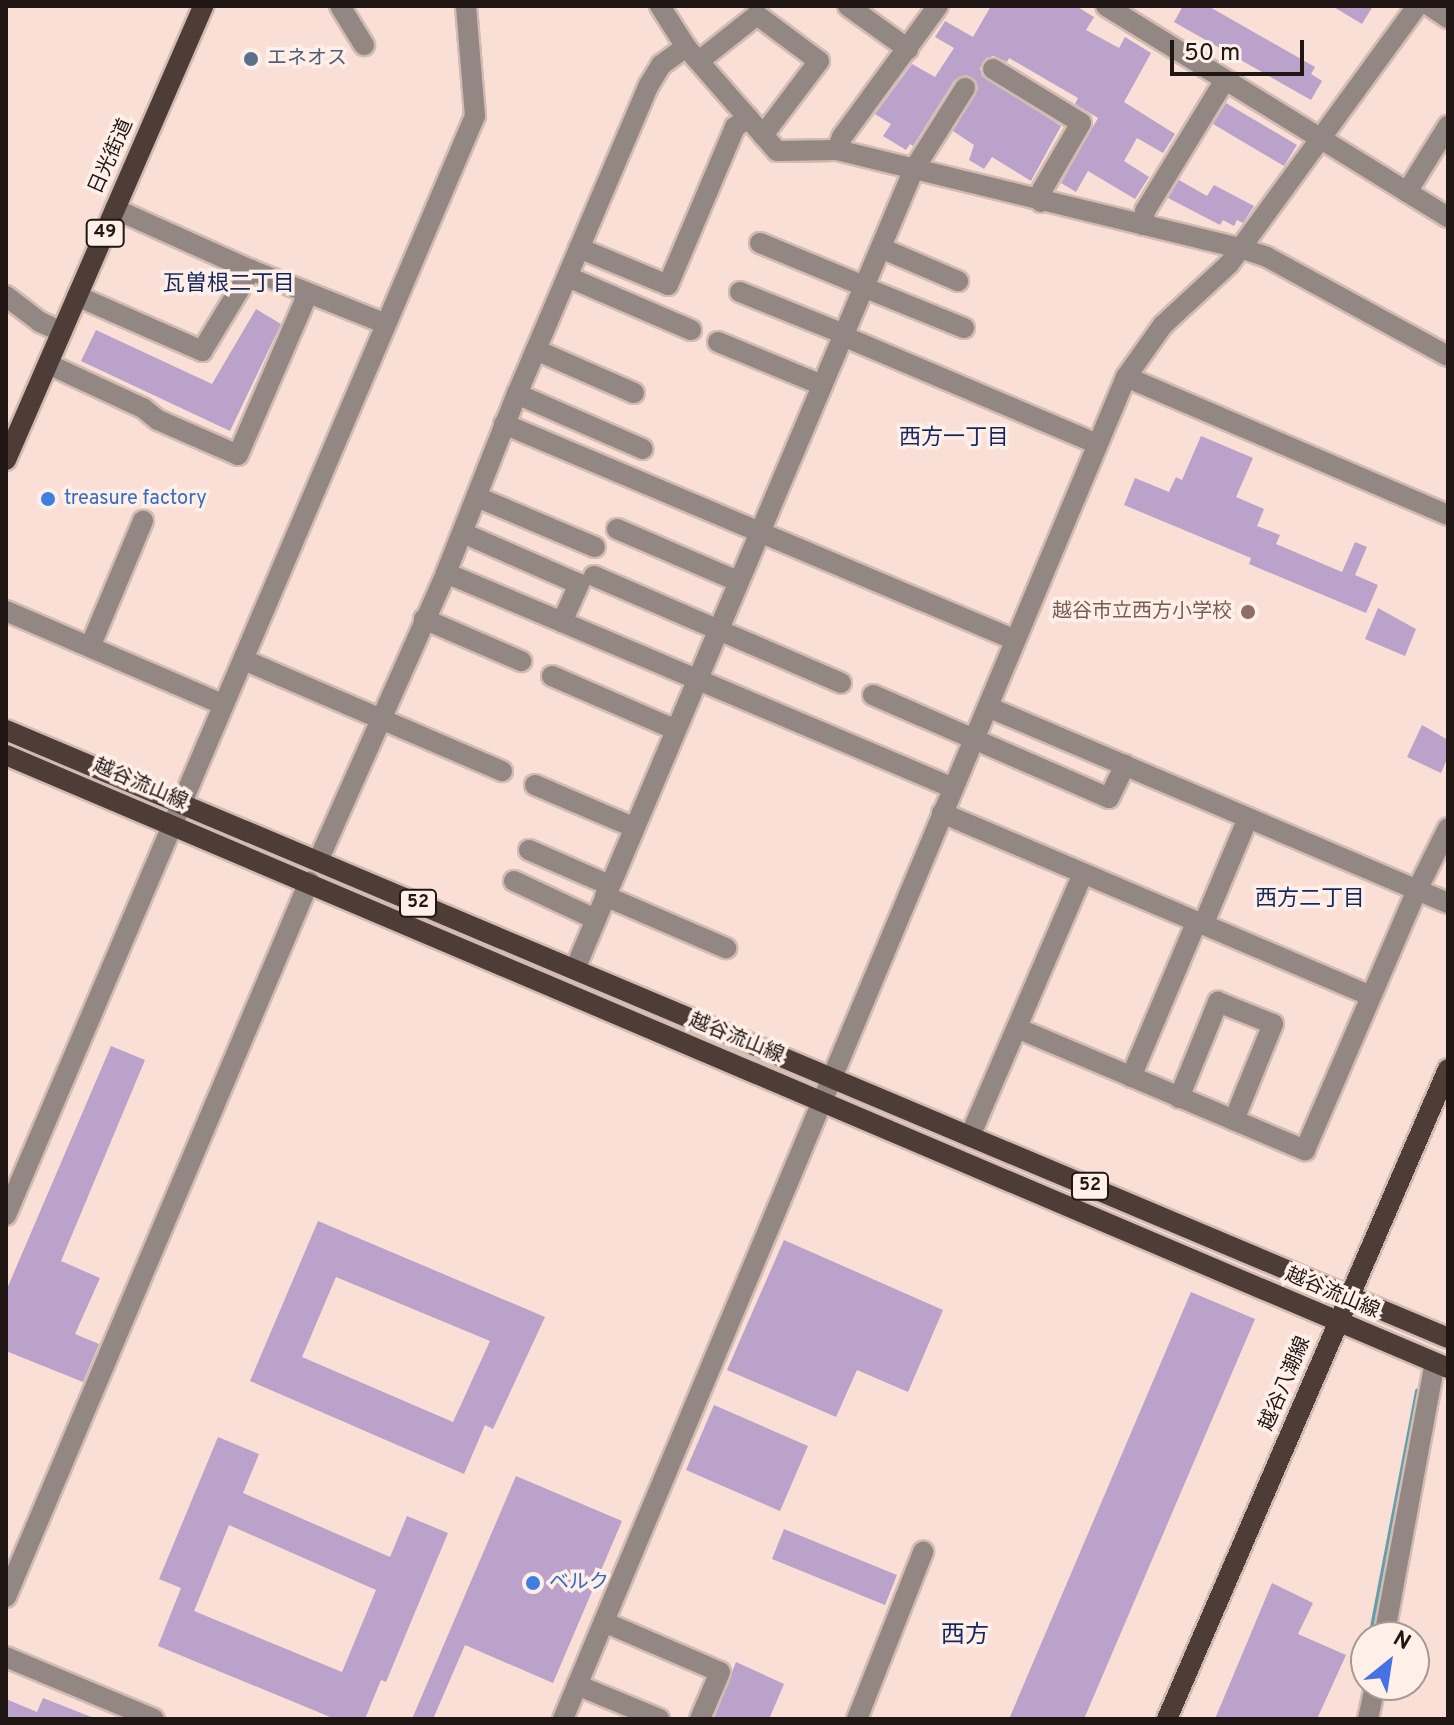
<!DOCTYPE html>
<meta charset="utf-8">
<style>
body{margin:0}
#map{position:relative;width:1454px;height:1725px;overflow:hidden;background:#f9dfd5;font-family:Overpass,"Noto Sans JP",sans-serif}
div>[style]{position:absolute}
.stream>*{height:5px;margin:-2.5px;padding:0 2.5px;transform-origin:2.5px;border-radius:2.5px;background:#649fa9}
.building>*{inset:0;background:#bba2ca}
.roads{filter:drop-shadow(2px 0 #d2bbb2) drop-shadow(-2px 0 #d2bbb2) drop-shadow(0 2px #d2bbb2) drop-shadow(0 -2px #d2bbb2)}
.minor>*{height:20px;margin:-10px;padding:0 10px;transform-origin:10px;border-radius:10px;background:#928783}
.major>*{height:20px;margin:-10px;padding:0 10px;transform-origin:10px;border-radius:10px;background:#4e3c36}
.dots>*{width:22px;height:22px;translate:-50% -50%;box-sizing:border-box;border:4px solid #ffefe9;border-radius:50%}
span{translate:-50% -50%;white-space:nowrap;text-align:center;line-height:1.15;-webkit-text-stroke:7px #ffefe9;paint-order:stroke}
.shield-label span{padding:2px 6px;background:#ffefe9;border:2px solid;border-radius:6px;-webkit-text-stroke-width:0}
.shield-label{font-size:18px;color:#201714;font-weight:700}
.service-label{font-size:20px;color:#4e5e75}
.left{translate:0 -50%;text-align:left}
.street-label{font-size:20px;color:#201714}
.shop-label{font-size:20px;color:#366cbe}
.education-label{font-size:20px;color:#785e54}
.right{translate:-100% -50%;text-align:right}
.neighbourhood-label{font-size:22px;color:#14285e}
.quarter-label{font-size:24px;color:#14285e}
.frame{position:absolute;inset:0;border:8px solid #201714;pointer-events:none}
.north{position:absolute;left:1350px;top:1621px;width:80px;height:80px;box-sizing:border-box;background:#ffefe9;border:2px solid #a69994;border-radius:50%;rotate:30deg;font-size:22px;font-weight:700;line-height:32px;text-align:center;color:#201714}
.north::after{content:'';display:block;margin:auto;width:28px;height:36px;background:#4772e4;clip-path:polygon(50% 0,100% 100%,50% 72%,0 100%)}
.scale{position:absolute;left:1170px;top:40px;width:134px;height:36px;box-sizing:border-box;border:4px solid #201714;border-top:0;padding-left:10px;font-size:24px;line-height:28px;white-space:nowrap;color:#201714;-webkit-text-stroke:6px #ffefe9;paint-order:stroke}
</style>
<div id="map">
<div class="stream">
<i style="left:1370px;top:1637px;width:251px;rotate:-79.2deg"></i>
<i style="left:1362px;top:1681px;width:23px;rotate:-80deg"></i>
</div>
<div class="building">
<i style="clip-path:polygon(991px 6px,1076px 6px,1094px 17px,1086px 30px,1119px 48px,1125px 37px,1151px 53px,1124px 102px,1175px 134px,1163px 153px,1137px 138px,1124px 161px,1149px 177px,1135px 199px,1088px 171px,1076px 192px,1061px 183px,1098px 118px,1075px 104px,1078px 98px,1009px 58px,1007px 62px,994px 56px,986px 58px,980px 68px,982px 76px,1061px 126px,1031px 181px,992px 157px,984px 169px,969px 160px,974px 145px,953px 131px,978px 89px,976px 81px,966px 75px,954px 81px,913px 146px,910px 144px,906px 150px,883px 136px,891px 124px,875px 114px,912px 64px,935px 77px,954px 48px,935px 37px,945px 21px,973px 37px)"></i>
<i style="clip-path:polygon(1183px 6px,1208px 6px,1315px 67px,1311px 74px,1322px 81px,1311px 100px,1174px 22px)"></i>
<i style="clip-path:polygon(1332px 6px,1373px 6px,1362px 24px)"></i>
<i style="clip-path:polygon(1226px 103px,1297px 145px,1284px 166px,1213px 124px)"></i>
<i style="clip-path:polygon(1179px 180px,1207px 196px,1214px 185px,1254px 206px,1243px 223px,1237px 220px,1234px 226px,1223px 220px,1220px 225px,1168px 198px)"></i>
<i style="clip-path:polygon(256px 309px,281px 324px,230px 431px,81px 361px,96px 330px,212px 384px)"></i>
<i style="clip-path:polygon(1201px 436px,1253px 458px,1236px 497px,1264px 509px,1257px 526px,1280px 535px,1276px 544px,1342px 572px,1355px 542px,1367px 547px,1355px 575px,1378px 585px,1366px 613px,1249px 564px,1251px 558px,1124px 505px,1135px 478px,1169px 492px,1176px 477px,1182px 480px)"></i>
<i style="clip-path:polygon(1378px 608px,1416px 629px,1405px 656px,1365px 639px)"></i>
<i style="clip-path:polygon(1422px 725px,1448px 740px,1448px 757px,1441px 773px,1407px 757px)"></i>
<i style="clip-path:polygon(111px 1046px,145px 1060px,61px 1261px,100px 1278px,75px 1334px,99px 1344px,83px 1382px,6px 1351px,6px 1291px)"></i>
<i style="clip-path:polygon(evenodd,318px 1221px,545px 1317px,493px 1429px,485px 1425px,464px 1474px,250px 1381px,318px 1221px,336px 1277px,490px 1341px,453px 1422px,302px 1357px,336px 1277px)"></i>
<i style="clip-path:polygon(784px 1240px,943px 1310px,908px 1392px,857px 1370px,836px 1417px,727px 1370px)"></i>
<i style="clip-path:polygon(1191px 1292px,1255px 1319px,1084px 1719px,1009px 1719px)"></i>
<i style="clip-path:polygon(714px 1405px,808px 1446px,780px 1511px,686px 1470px)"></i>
<i style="clip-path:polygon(evenodd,218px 1437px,259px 1454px,243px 1493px,390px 1557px,407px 1516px,448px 1533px,386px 1682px,381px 1680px,365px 1719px,335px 1719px,158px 1646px,181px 1588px,159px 1579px,218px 1437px,229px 1525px,376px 1590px,342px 1672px,194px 1611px,229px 1525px)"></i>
<i style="clip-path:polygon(516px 1476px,622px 1521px,553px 1683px,465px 1645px,433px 1719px,412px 1719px)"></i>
<i style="clip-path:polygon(784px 1529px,897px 1575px,885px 1605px,772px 1559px)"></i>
<i style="clip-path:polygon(1272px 1583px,1313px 1603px,1298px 1634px,1346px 1655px,1317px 1719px,1215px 1719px)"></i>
<i style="clip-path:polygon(736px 1662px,784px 1684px,769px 1719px,714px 1719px)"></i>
<i style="clip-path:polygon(43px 1698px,94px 1718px,94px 1719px,6px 1719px,6px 1699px,37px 1712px)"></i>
</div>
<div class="roads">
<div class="minor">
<i style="left:340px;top:6px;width:46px;rotate:58.4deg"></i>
<i style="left:660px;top:6px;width:49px;rotate:57.6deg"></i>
<i style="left:686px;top:47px;width:138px;rotate:48.8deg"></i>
<i style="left:777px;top:151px;width:60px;rotate:-1deg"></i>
<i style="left:837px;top:150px;width:415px;rotate:13.7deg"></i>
<i style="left:1240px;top:248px;width:28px;rotate:18deg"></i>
<i style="left:1267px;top:257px;width:206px;rotate:28.7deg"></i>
<i style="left:848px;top:6px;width:74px;rotate:35.6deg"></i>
<i style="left:1106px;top:6px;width:402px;rotate:31.7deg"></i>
<i style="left:1430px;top:6px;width:22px;rotate:34deg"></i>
<i style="left:699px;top:61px;width:74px;rotate:-38.4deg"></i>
<i style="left:757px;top:15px;width:77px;rotate:36.6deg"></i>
<i style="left:819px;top:61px;width:93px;rotate:127.1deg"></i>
<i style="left:993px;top:69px;width:103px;rotate:31.5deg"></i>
<i style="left:1081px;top:123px;width:78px;rotate:120.2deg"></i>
<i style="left:1042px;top:190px;width:12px;rotate:95deg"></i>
<i style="left:837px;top:150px;width:14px;rotate:-69deg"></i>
<i style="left:842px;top:137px;width:162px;rotate:-53.8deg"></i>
<i style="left:1407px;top:192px;width:78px;rotate:-58.2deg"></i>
<i style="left:115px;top:209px;width:149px;rotate:24.2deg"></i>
<i style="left:251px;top:270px;width:145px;rotate:21.8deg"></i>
<i style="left:1143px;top:225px;width:14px;rotate:-82deg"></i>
<i style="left:1145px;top:211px;width:153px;rotate:-58.6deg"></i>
<i style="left:760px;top:243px;width:113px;rotate:22.5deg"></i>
<i style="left:579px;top:248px;width:96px;rotate:22.6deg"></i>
<i style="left:668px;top:285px;width:172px;rotate:-67deg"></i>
<i style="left:735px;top:127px;width:16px;rotate:-35deg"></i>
<i style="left:881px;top:248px;width:84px;rotate:23.2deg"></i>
<i style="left:568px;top:277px;width:134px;rotate:23.3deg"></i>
<i style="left:863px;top:287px;width:109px;rotate:22.1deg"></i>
<i style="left:740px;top:292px;width:112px;rotate:22deg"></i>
<i style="left:6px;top:296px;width:43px;rotate:37.4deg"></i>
<i style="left:40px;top:322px;width:24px;rotate:24deg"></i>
<i style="left:77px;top:296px;width:137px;rotate:23.7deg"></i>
<i style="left:202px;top:351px;width:95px;rotate:-58.8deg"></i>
<i style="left:843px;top:336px;width:276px;rotate:23deg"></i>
<i style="left:718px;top:342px;width:113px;rotate:22.5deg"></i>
<i style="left:536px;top:350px;width:107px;rotate:23.7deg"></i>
<i style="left:48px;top:364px;width:105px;rotate:24.9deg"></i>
<i style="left:143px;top:408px;width:19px;rotate:39deg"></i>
<i style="left:158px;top:420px;width:87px;rotate:23.6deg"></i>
<i style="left:238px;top:455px;width:176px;rotate:-66.6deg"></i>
<i style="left:1126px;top:377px;width:350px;rotate:23.2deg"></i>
<i style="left:517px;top:394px;width:137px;rotate:23.6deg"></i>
<i style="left:504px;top:424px;width:555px;rotate:22.91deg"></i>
<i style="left:477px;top:497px;width:128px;rotate:23deg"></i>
<i style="left:617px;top:529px;width:131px;rotate:23.4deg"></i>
<i style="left:446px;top:573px;width:126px;rotate:22.9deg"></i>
<i style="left:562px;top:622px;width:42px;rotate:-65.9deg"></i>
<i style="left:579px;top:584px;width:127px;rotate:-156.3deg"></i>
<i style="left:594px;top:576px;width:269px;rotate:23.4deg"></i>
<i style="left:6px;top:611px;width:237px;rotate:23.3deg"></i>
<i style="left:424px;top:619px;width:106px;rotate:23.4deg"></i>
<i style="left:562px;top:622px;width:425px;rotate:23deg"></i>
<i style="left:90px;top:647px;width:137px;rotate:-67.2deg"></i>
<i style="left:244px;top:660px;width:281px;rotate:23.3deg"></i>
<i style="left:552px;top:676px;width:133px;rotate:23.5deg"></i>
<i style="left:873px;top:695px;width:257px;rotate:23.6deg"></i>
<i style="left:1109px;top:798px;width:37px;rotate:-64deg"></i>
<i style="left:988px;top:707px;width:500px;rotate:23.08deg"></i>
<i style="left:535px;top:785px;width:107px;rotate:23.2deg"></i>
<i style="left:942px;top:813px;width:466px;rotate:23.1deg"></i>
<i style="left:529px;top:850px;width:87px;rotate:23.6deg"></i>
<i style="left:318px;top:861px;width:315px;rotate:-66deg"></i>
<i style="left:446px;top:573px;width:193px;rotate:-68.4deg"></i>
<i style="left:517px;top:394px;width:336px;rotate:-66.9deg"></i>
<i style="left:649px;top:85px;width:23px;rotate:-59deg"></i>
<i style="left:661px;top:65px;width:31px;rotate:-36deg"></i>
<i style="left:514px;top:881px;width:89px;rotate:25.1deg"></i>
<i style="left:605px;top:896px;width:132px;rotate:23.3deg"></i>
<i style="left:1203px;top:925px;width:116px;rotate:-67.2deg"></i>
<i style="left:575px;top:969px;width:869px;rotate:-67.04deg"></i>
<i style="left:914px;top:169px;width:96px;rotate:-57.8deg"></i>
<i style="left:1017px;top:1028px;width:313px;rotate:23deg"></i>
<i style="left:1305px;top:1150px;width:283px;rotate:-66.7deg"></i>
<i style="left:1417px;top:890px;width:69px;rotate:-63.4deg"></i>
<i style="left:1131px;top:1077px;width:167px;rotate:-67.1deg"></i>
<i style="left:1179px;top:1098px;width:104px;rotate:-67.9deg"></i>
<i style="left:1218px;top:1002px;width:59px;rotate:21.8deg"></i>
<i style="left:1273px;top:1024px;width:104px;rotate:112.1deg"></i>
<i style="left:970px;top:1136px;width:285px;rotate:-66.7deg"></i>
<i style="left:6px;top:1215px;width:1195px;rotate:-66.89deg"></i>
<i style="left:475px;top:116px;width:110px;rotate:-94.7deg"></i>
<i style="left:6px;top:1597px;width:777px;rotate:-67.03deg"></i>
<i style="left:604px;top:1622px;width:126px;rotate:23.3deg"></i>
<i style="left:720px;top:1672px;width:51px;rotate:113.1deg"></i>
<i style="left:1384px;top:1637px;width:279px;rotate:-79.5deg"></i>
<i style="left:6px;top:1657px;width:160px;rotate:22.7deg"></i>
<i style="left:577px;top:1685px;width:89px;rotate:22.5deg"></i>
<i style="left:563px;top:1719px;width:1455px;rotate:-67.24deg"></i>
<i style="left:1126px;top:377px;width:64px;rotate:-54.6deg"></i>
<i style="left:1163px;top:325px;width:90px;rotate:-42.7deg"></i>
<i style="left:1229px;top:264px;width:319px;rotate:-53.9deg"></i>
<i style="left:857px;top:1719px;width:180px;rotate:-68.4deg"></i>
<i style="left:1368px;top:1719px;width:35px;rotate:-78deg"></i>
</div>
<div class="major">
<i style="left:6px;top:460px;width:495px;rotate:-66.5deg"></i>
<i style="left:6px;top:730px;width:1565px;rotate:22.86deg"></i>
<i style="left:6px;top:755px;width:1567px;rotate:23.03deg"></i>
<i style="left:1167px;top:1719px;width:708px;rotate:-66.62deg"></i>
</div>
</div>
<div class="dots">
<i style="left:251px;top:59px;background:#5c6f8a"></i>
<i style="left:48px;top:499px;background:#3f7fe0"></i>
<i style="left:1248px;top:612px;background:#8d6e63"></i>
<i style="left:533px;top:1583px;background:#3f7fe0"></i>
</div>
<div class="shield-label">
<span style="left:105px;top:233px">49</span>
<span style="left:418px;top:903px">52</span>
<span style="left:1090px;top:1186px">52</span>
</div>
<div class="service-label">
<span class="left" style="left:267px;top:59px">エネオス</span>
</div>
<div class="street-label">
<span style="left:112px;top:157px;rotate:-66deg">日光街道</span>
<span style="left:140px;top:785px;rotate:23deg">越谷流山線</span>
<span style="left:736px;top:1039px;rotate:22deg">越谷流山線</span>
<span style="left:1332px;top:1294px;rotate:23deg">越谷流山線</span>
<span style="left:1286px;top:1384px;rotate:-67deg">越谷八潮線</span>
</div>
<div class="shop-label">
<span class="left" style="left:64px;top:499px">treasure factory</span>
<span class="left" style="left:549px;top:1583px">ベルク</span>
</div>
<div class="education-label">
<span class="right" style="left:1232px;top:612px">越谷市立西方小学校</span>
</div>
<div class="neighbourhood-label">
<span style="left:229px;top:285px">瓦曽根二丁目</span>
<span style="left:954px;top:439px">西方一丁目</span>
<span style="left:1310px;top:900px">西方二丁目</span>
</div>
<div class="quarter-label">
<span style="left:965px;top:1637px">西方</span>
</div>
<div class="frame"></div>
<div class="north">N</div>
<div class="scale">50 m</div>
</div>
